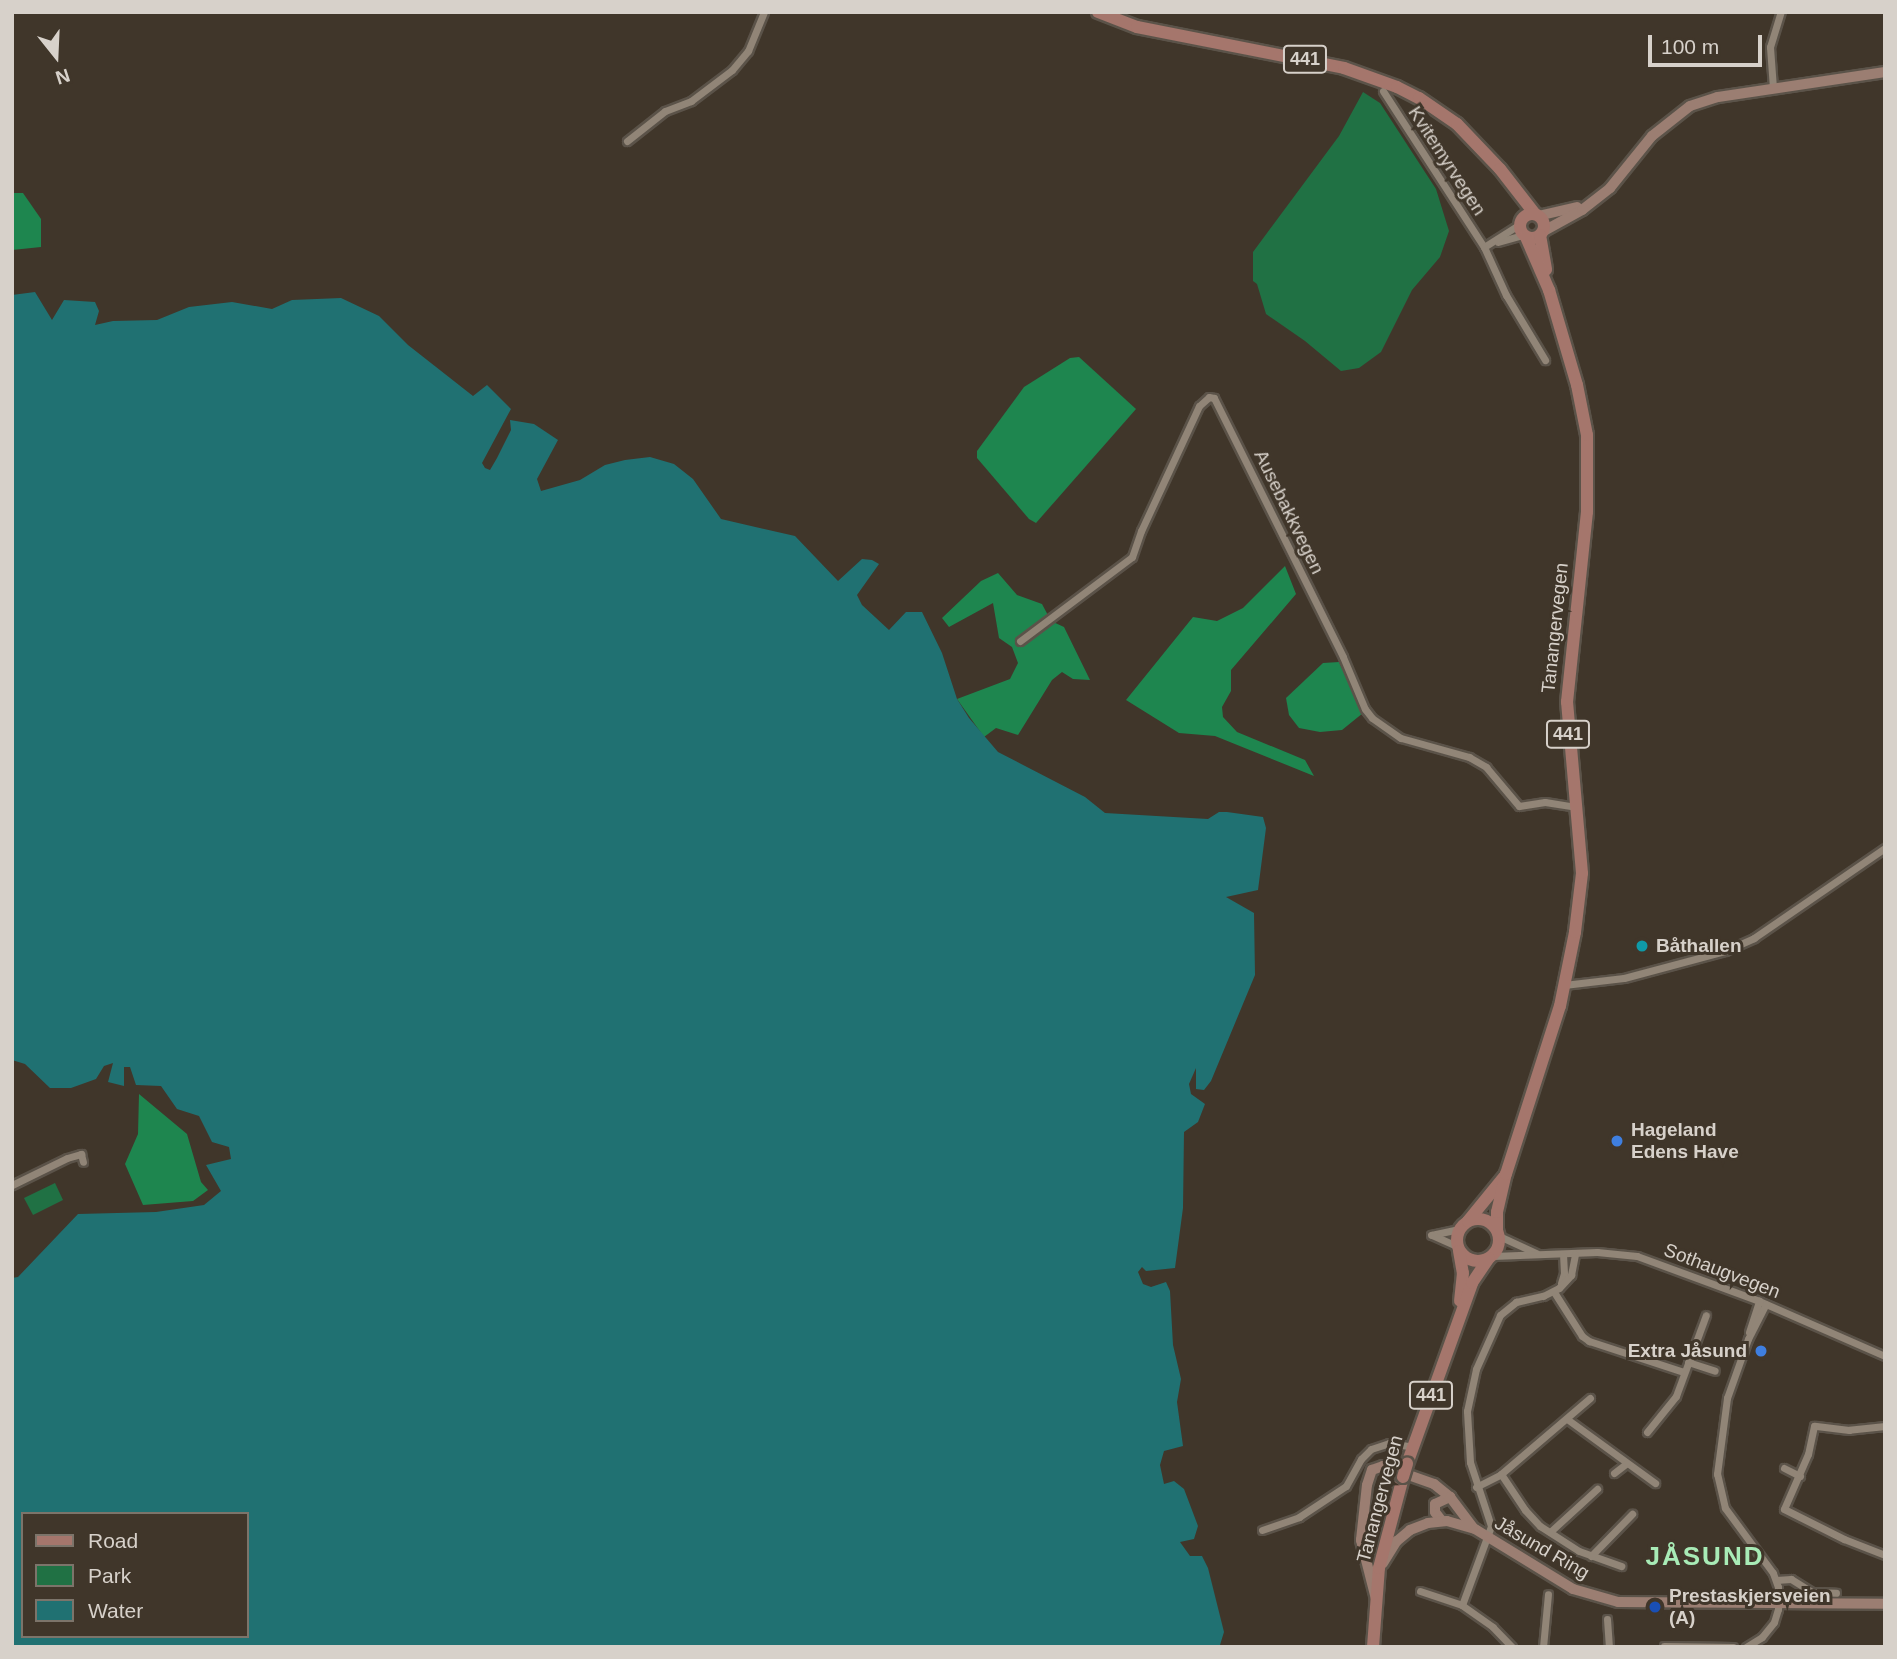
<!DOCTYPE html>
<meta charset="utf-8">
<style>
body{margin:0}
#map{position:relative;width:1897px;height:1659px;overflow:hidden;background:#40362a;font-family:Arial,sans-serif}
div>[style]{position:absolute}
.green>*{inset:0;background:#207144}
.forest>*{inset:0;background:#1e864f}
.water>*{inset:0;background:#207172}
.roads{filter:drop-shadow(2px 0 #5b5349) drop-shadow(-2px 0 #5b5349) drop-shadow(0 2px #5b5349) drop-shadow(0 -2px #5b5349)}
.street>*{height:7px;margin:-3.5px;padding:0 3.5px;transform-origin:3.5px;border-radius:3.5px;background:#918577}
.secondary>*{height:10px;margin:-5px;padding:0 5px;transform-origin:5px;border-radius:5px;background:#9b7e72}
.primary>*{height:12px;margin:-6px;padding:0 6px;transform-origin:6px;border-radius:6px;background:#a5766c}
.primary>.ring{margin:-6px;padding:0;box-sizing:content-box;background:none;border:12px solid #a5766c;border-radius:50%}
.bridges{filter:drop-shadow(2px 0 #5b5349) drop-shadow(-2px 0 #5b5349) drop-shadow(0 2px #5b5349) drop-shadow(0 -2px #5b5349)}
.primary-bridge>*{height:12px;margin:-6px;padding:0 6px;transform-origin:6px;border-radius:6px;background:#a5766c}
.dots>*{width:19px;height:19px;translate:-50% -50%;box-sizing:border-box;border:4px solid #40362a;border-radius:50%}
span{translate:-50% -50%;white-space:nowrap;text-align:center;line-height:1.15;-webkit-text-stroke:6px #40362a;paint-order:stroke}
.shield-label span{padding:2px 5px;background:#40362a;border:2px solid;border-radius:5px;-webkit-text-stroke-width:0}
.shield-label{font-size:18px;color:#d7d1ca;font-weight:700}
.street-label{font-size:19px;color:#d7d1ca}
.poi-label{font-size:19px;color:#d7d1ca;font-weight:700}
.left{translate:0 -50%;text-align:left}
.right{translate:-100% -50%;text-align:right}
.district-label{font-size:26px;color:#a8ebb6;font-weight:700;letter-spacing:2px}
.frame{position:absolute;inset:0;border:14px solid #d7d1ca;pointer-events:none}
.legend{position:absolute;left:21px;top:1512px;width:228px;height:126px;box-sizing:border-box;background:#40362a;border:2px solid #7c746a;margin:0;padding:9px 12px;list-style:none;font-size:21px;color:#d7d1ca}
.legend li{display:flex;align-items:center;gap:14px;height:35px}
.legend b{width:35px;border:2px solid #7c746a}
.north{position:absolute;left:21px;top:21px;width:70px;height:70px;-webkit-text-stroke:5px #40362a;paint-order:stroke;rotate:162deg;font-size:19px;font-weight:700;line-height:28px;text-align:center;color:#d7d1ca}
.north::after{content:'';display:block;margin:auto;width:24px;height:32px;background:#d7d1ca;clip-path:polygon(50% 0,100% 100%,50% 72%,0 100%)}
.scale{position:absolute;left:1648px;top:35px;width:114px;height:32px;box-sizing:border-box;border:4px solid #d7d1ca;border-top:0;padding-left:9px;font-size:21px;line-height:24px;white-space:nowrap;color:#d7d1ca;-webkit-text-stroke:5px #40362a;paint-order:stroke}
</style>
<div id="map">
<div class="green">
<i style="clip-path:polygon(1363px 92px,1380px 103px,1436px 189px,1449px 231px,1440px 257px,1412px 290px,1381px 352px,1359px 368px,1341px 371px,1305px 341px,1266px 314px,1257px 284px,1253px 281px,1253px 252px,1339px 136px)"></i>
<i style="clip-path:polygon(55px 1183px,63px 1200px,33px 1215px,24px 1198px)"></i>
</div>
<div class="forest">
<i style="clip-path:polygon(12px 193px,23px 193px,41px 219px,41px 247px,12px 250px)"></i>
<i style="clip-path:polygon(1079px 357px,1136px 409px,1036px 523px,1029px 519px,977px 458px,977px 451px,1024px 387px,1070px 358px)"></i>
<i style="clip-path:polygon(1285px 566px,1296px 594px,1231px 670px,1231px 691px,1222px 707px,1223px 717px,1237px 732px,1305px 760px,1314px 776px,1215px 736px,1179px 733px,1126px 700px,1193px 617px,1217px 621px,1243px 608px)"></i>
<i style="clip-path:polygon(998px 573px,1017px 595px,1042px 604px,1051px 621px,1064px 627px,1090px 680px,1073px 679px,1062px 672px,1052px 680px,1018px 735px,996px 728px,984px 737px,957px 699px,1010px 679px,1018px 663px,1012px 647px,999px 638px,993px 603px,949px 627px,942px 618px,981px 581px)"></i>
<i style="clip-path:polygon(1339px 662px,1363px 713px,1342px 730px,1320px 732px,1299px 728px,1289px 715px,1286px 698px,1323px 663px)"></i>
<i style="clip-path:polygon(139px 1094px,187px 1134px,201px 1182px,208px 1190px,193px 1201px,143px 1205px,125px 1164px,138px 1134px)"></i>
</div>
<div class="water">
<i style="clip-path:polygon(evenodd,35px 292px,52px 320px,64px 300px,95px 302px,99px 311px,95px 325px,113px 321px,157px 320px,189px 307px,232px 302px,272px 309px,292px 300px,341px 298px,379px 316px,408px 345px,473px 396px,487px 385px,511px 409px,482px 463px,485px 468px,490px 470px,497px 458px,511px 430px,510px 420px,534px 424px,558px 440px,537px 479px,541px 491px,580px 480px,605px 465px,625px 460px,650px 457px,674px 464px,693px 479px,721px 519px,795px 536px,838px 581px,862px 559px,872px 560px,879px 564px,857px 595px,862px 605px,889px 630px,906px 612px,922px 612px,942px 653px,957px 699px,969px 718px,998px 752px,1085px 797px,1105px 813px,1208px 819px,1219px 812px,1227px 812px,1263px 817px,1266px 828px,1258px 890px,1226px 897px,1254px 913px,1255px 975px,1211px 1081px,1204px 1090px,1196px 1089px,1196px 1068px,1189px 1084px,1191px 1094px,1205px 1104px,1198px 1122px,1184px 1132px,1183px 1208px,1175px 1268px,1146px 1271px,1142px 1267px,1138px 1272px,1143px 1284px,1151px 1287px,1166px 1282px,1170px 1291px,1173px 1345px,1181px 1379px,1177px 1402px,1183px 1446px,1164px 1451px,1160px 1465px,1164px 1484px,1174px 1481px,1184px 1489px,1198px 1526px,1194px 1539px,1180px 1542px,1190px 1556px,1202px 1556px,1208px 1568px,1224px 1632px,1220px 1645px,12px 1647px,12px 1278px,18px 1277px,78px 1214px,156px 1212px,204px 1205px,221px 1191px,206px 1165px,231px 1159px,229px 1147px,212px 1142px,199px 1116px,177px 1109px,161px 1086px,136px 1085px,130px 1067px,124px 1067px,124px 1086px,108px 1082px,113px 1063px,104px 1066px,96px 1079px,71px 1088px,50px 1088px,25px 1064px,12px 1060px,12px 295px,35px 292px,23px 1514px,247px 1514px,247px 1636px,23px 1636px,23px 1514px)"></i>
</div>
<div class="roads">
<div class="street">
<i style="left:1773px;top:88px;width:41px;rotate:-94.2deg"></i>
<i style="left:1770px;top:47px;width:37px;rotate:-73deg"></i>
<i style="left:1383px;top:91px;width:186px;rotate:57.1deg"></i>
<i style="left:1484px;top:247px;width:53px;rotate:65.4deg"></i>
<i style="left:1506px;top:295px;width:76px;rotate:59deg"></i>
<i style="left:627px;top:141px;width:48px;rotate:-38.3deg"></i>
<i style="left:665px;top:111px;width:28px;rotate:-21deg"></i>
<i style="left:691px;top:101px;width:51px;rotate:-37.1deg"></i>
<i style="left:732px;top:70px;width:25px;rotate:-50deg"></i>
<i style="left:748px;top:51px;width:42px;rotate:-67.7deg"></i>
<i style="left:1498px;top:242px;width:26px;rotate:-16deg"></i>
<i style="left:1484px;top:247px;width:43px;rotate:-32.6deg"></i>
<i style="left:1020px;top:641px;width:140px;rotate:-36.9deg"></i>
<i style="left:1132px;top:557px;width:28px;rotate:-71deg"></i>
<i style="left:1141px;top:531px;width:138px;rotate:-65.1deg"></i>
<i style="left:1199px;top:406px;width:13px;rotate:-42deg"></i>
<i style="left:1209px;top:397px;width:5px;rotate:11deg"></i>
<i style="left:1214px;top:398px;width:289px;rotate:63.5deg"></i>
<i style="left:1343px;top:657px;width:56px;rotate:67.1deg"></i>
<i style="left:1365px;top:709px;width:11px;rotate:52deg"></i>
<i style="left:1372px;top:718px;width:35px;rotate:35deg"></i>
<i style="left:1401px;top:738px;width:71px;rotate:15.6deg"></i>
<i style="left:1469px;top:757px;width:20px;rotate:30deg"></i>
<i style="left:1486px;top:767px;width:51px;rotate:49.8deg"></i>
<i style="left:1519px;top:806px;width:26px;rotate:-9deg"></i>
<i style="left:1545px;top:802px;width:31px;rotate:9deg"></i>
<i style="left:1564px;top:985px;width:60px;rotate:-6.7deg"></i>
<i style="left:1624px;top:978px;width:105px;rotate:-15deg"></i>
<i style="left:1725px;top:951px;width:32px;rotate:-24deg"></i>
<i style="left:1754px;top:938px;width:159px;rotate:-34.5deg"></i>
<i style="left:12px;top:1185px;width:61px;rotate:-26.1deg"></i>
<i style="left:67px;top:1158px;width:15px;rotate:-16deg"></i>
<i style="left:81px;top:1154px;width:8px;rotate:76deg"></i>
<i style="left:1431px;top:1235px;width:30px;rotate:-12deg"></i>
<i style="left:1432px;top:1235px;width:27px;rotate:24deg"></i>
<i style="left:1499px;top:1236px;width:41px;rotate:24.7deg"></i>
<i style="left:1493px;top:1256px;width:104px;rotate:-2.2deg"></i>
<i style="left:1597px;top:1252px;width:40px;rotate:5.7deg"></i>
<i style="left:1637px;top:1256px;width:130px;rotate:20.2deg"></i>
<i style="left:1759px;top:1301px;width:137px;rotate:23.6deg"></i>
<i style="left:1561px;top:1283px;width:10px;rotate:-73deg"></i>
<i style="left:1564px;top:1273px;width:18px;rotate:-93deg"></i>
<i style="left:1554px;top:1292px;width:52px;rotate:57.5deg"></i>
<i style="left:1582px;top:1336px;width:9px;rotate:36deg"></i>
<i style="left:1589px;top:1341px;width:100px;rotate:18.1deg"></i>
<i style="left:1749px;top:1332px;width:33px;rotate:-72deg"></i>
<i style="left:1688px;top:1362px;width:28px;rotate:18deg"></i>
<i style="left:1567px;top:1419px;width:109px;rotate:36deg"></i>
<i style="left:1885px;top:1426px;width:36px;rotate:174deg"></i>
<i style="left:1849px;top:1430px;width:35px;rotate:-173deg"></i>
<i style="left:1814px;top:1426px;width:29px;rotate:102deg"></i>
<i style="left:1808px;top:1454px;width:60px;rotate:113.6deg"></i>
<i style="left:1784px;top:1509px;width:67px;rotate:26.6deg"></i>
<i style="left:1844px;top:1539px;width:44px;rotate:21.3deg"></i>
<i style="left:1647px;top:1432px;width:46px;rotate:-51.1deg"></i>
<i style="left:1676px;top:1396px;width:86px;rotate:-69.7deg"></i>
<i style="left:1784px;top:1468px;width:18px;rotate:27deg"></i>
<i style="left:1614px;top:1473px;width:16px;rotate:-38deg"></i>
<i style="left:1501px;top:1474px;width:43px;rotate:56.3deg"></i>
<i style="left:1525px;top:1510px;width:22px;rotate:47deg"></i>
<i style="left:1540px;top:1526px;width:46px;rotate:32.7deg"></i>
<i style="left:1579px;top:1551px;width:45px;rotate:19.7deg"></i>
<i style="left:1476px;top:1487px;width:28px;rotate:-27deg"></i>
<i style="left:1501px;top:1474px;width:117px;rotate:-40.5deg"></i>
<i style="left:1262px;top:1530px;width:39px;rotate:-19deg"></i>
<i style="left:1299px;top:1517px;width:56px;rotate:-33.4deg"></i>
<i style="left:1346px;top:1486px;width:31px;rotate:-61deg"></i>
<i style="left:1361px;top:1459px;width:14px;rotate:-45deg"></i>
<i style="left:1371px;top:1449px;width:19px;rotate:-18deg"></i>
<i style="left:1389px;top:1443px;width:24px;rotate:9deg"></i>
<i style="left:1550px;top:1532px;width:64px;rotate:-42.5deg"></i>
<i style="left:1591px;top:1556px;width:59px;rotate:-45.7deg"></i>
<i style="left:1776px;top:1580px;width:15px;rotate:-4deg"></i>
<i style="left:1791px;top:1579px;width:25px;rotate:32deg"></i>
<i style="left:1812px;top:1592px;width:24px;rotate:2deg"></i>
<i style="left:1420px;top:1591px;width:44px;rotate:18.4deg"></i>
<i style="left:1607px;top:1619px;width:28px;rotate:86deg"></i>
<i style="left:1664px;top:1646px;width:69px;rotate:0.8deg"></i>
<i style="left:1512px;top:1647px;width:28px;rotate:-134deg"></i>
<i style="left:1493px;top:1627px;width:38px;rotate:-145deg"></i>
<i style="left:1462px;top:1605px;width:84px;rotate:-69.8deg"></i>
<i style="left:1491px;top:1526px;width:67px;rotate:-108.2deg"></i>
<i style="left:1470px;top:1462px;width:51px;rotate:-93.4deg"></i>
<i style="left:1467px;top:1411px;width:43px;rotate:-77.9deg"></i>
<i style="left:1476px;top:1369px;width:59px;rotate:-66deg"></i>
<i style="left:1500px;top:1315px;width:21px;rotate:-39deg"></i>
<i style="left:1516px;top:1302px;width:28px;rotate:-13deg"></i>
<i style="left:1543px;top:1296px;width:18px;rotate:-27deg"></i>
<i style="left:1559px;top:1288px;width:18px;rotate:-47deg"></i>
<i style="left:1571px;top:1275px;width:21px;rotate:-79deg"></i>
<i style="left:1543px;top:1647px;width:53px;rotate:-84.6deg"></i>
<i style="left:1746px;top:1647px;width:19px;rotate:-32deg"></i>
<i style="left:1762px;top:1637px;width:19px;rotate:-51deg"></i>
<i style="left:1774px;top:1622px;width:14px;rotate:-73deg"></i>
<i style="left:1778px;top:1609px;width:22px;rotate:-90deg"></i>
<i style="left:1778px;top:1587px;width:15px;rotate:-110deg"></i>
<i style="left:1773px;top:1573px;width:81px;rotate:-126.4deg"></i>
<i style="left:1725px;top:1508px;width:35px;rotate:-103deg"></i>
<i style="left:1717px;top:1474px;width:77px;rotate:-82.5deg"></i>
<i style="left:1727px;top:1398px;width:63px;rotate:-70.4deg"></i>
<i style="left:1748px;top:1339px;width:39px;rotate:-63deg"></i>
</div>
<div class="secondary">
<i style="left:1538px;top:216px;width:40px;rotate:-13deg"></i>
<i style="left:1542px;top:232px;width:46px;rotate:-28.8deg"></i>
<i style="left:1582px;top:210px;width:36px;rotate:-38deg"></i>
<i style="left:1610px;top:188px;width:67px;rotate:-51.1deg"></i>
<i style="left:1652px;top:136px;width:48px;rotate:-38.3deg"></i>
<i style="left:1690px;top:106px;width:29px;rotate:-18deg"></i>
<i style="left:1718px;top:97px;width:169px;rotate:-8.5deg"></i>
<i style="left:1442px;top:1521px;width:11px;rotate:-128deg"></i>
<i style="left:1435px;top:1512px;width:8px;rotate:-90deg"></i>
<i style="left:1435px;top:1504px;width:17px;rotate:-25deg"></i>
<i style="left:1383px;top:1563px;width:26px;rotate:-58deg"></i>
<i style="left:1397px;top:1541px;width:17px;rotate:-40deg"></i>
<i style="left:1410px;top:1530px;width:19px;rotate:-21deg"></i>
<i style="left:1428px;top:1523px;width:19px;rotate:-6deg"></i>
<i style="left:1447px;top:1521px;width:29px;rotate:16deg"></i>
<i style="left:1475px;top:1529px;width:115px;rotate:31.5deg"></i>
<i style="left:1573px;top:1589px;width:47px;rotate:16.1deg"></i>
<i style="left:1618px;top:1602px;width:267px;rotate:0.4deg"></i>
<i style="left:1376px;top:1599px;width:61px;rotate:-104.3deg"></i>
<i style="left:1361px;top:1540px;width:55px;rotate:-83.8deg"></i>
<i style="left:1367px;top:1485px;width:16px;rotate:-72deg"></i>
<i style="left:1372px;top:1470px;width:12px;rotate:-20deg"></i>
<i style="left:1383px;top:1466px;width:54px;rotate:19.4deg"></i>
<i style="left:1434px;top:1484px;width:21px;rotate:39deg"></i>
<i style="left:1450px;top:1497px;width:38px;rotate:53deg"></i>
</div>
<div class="primary">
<i style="left:1098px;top:12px;width:42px;rotate:21deg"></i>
<i style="left:1137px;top:27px;width:211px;rotate:11.2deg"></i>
<i style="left:1344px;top:68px;width:56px;rotate:19.7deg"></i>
<i style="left:1397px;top:87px;width:25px;rotate:27deg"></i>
<i style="left:1419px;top:98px;width:46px;rotate:34.4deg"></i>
<i style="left:1457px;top:124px;width:62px;rotate:46.3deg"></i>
<i style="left:1500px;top:169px;width:57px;rotate:52.1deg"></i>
<i class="ring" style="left:1520px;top:214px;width:12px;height:12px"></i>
<i style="left:1540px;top:235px;width:35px;rotate:80deg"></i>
<i class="ring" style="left:1457px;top:1219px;width:30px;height:30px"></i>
<i style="left:1468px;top:1221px;width:57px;rotate:-50.7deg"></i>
<i style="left:1497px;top:1230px;width:18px;rotate:-90deg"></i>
<i style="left:1497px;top:1212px;width:39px;rotate:-77deg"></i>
<i style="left:1506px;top:1174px;width:176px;rotate:-72.2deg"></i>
<i style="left:1560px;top:1006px;width:76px;rotate:-78.5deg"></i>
<i style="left:1575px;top:932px;width:59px;rotate:-83.2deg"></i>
<i style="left:1582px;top:873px;width:172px;rotate:-95deg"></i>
<i style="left:1567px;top:702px;width:191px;rotate:-84deg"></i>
<i style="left:1587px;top:512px;width:77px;rotate:-90deg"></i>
<i style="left:1587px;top:435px;width:51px;rotate:-101.3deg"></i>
<i style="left:1577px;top:385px;width:99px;rotate:-106.4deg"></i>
<i style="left:1549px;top:290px;width:58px;rotate:-113.5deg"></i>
<i style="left:1459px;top:1251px;width:22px;rotate:80deg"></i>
<i style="left:1463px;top:1273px;width:28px;rotate:96deg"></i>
<i style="left:1407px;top:1464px;width:192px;rotate:-70.2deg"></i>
<i style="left:1472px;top:1283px;width:30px;rotate:-56deg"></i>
<i style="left:1373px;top:1647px;width:79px;rotate:-85.7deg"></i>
<i style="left:1379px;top:1568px;width:94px;rotate:-75.2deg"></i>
</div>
</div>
<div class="bridges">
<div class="primary-bridge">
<i style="left:1403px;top:1477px;width:14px;rotate:-73deg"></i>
</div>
</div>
<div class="dots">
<i style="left:1642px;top:946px;background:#0f9aa8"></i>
<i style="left:1617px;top:1141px;background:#3f7fe0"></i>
<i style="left:1761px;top:1351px;background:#3f7fe0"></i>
<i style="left:1655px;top:1607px;background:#1a4fb4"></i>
</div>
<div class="shield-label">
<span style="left:1305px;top:59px">441</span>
<span style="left:1568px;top:734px">441</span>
<span style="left:1431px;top:1395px">441</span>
</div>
<div class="street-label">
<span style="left:1447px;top:161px;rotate:57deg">Kvitemyrvegen</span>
<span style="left:1289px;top:512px;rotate:64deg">Ausebakkvegen</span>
<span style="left:1555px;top:628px;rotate:-84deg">Tanangervegen</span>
<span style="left:1722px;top:1271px;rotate:21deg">Sothaugvegen</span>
<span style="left:1380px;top:1499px;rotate:-75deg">Tanangervegen</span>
<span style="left:1542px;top:1548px;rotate:30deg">Jåsund Ring</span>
</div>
<div class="poi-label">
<span class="left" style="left:1656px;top:946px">Båthallen</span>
<span class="left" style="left:1631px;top:1141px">Hageland<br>Edens Have</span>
<span class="right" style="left:1747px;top:1351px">Extra Jåsund</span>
<span class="left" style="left:1669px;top:1607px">Prestaskjersveien<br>(A)</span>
</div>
<div class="district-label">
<span style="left:1705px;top:1557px">JÅSUND</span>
</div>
<div class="frame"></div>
<ul class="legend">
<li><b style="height:9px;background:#a5766c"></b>Road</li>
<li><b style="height:19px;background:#207144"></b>Park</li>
<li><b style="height:19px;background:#207172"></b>Water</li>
</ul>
<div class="north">N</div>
<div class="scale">100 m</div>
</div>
